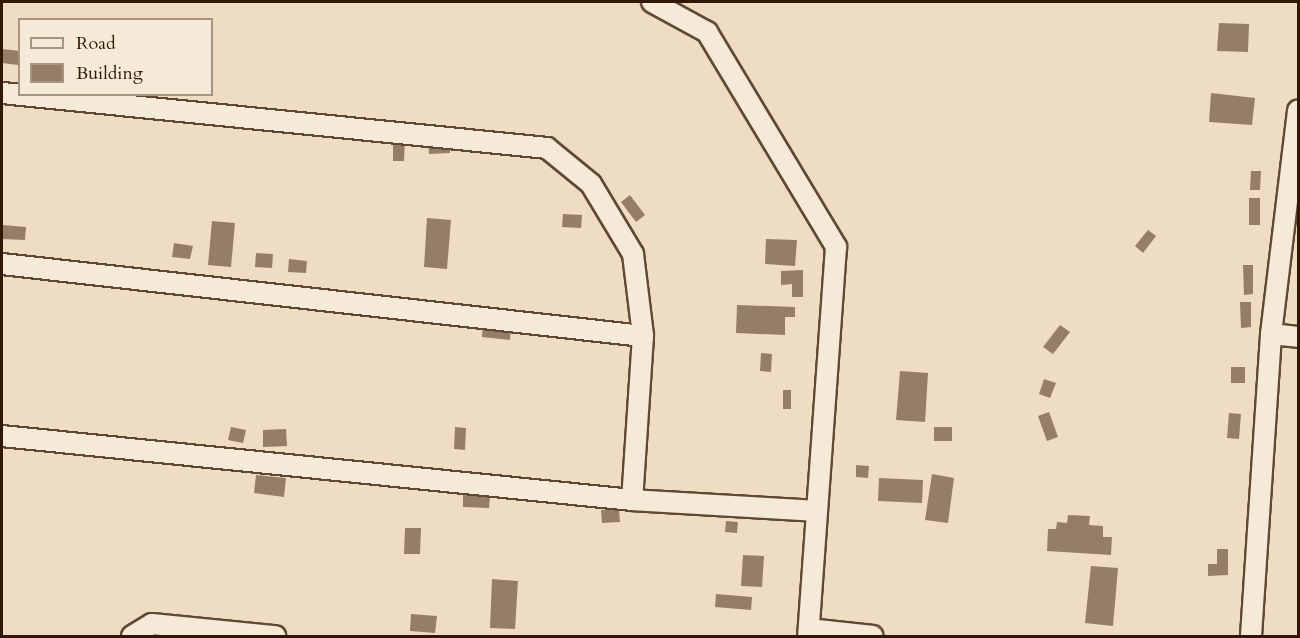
<!DOCTYPE html>
<style>
body{margin:0}
#map{position:relative;width:1300px;height:638px;overflow:hidden;background:#efddc3;font-family:Cardo,serif}
div>[style]{position:absolute}
.building>*{inset:0;background:#947e67}
.roads{filter:drop-shadow(2px 0 #604934) drop-shadow(-2px 0 #604934) drop-shadow(0 2px #604934) drop-shadow(0 -2px #604934)}
.street>*{height:20px;margin:-10px;padding:0 10px;transform-origin:10px;border-radius:10px;background:#f5e9d8}
span{translate:-50% -50%;white-space:nowrap;text-align:center;line-height:1.15;-webkit-text-stroke:4.5px #f5e9d8;paint-order:stroke}
.frame{position:absolute;inset:0;border:3px solid #311804;pointer-events:none}
.legend{position:absolute;left:18px;top:18px;width:195px;height:78px;box-sizing:border-box;background:#f5e9d8;border:2px solid #a79583;margin:0;padding:8px 10px;list-style:none;font-size:18px;color:#311804}
.legend li{display:flex;align-items:center;gap:12px;height:30px}
.legend b{width:30px;border:2px solid #a79583}
</style>
<div id="map">
<div class="building">
<i style="clip-path:polygon(1219px 23px,1249px 24px,1248px 52px,1217px 51px)"></i>
<i style="clip-path:polygon(2px 49px,20px 51px,18px 65px,2px 63px)"></i>
<i style="clip-path:polygon(1211px 93px,1255px 98px,1252px 125px,1209px 122px)"></i>
<i style="clip-path:polygon(393px 138px,405px 138px,404px 161px,393px 161px)"></i>
<i style="clip-path:polygon(450px 140px,450px 153px,429px 154px,428px 141px)"></i>
<i style="clip-path:polygon(1251px 171px,1261px 171px,1260px 190px,1250px 190px)"></i>
<i style="clip-path:polygon(630px 195px,645px 215px,636px 222px,621px 202px)"></i>
<i style="clip-path:polygon(1249px 198px,1260px 198px,1260px 225px,1249px 225px)"></i>
<i style="clip-path:polygon(563px 214px,582px 215px,581px 228px,562px 227px)"></i>
<i style="clip-path:polygon(427px 218px,451px 220px,447px 269px,424px 267px)"></i>
<i style="clip-path:polygon(212px 221px,235px 223px,231px 267px,208px 265px)"></i>
<i style="clip-path:polygon(3px 225px,26px 227px,25px 240px,2px 239px)"></i>
<i style="clip-path:polygon(1148px 230px,1156px 236px,1143px 253px,1135px 246px)"></i>
<i style="clip-path:polygon(766px 239px,797px 240px,795px 266px,765px 264px)"></i>
<i style="clip-path:polygon(174px 243px,193px 246px,190px 259px,172px 257px)"></i>
<i style="clip-path:polygon(256px 253px,273px 254px,272px 268px,255px 267px)"></i>
<i style="clip-path:polygon(289px 259px,307px 261px,306px 273px,288px 272px)"></i>
<i style="clip-path:polygon(1243px 265px,1253px 265px,1253px 294px,1244px 295px)"></i>
<i style="clip-path:polygon(803px 270px,803px 297px,792px 297px,792px 284px,781px 285px,781px 271px)"></i>
<i style="clip-path:polygon(1240px 302px,1251px 302px,1251px 327px,1241px 328px)"></i>
<i style="clip-path:polygon(737px 305px,795px 307px,795px 317px,785px 317px,785px 335px,736px 333px)"></i>
<i style="clip-path:polygon(483px 322px,511px 325px,510px 340px,482px 337px)"></i>
<i style="clip-path:polygon(1060px 325px,1070px 332px,1053px 354px,1043px 347px)"></i>
<i style="clip-path:polygon(761px 353px,772px 354px,771px 372px,760px 371px)"></i>
<i style="clip-path:polygon(1231px 367px,1245px 367px,1245px 383px,1231px 383px)"></i>
<i style="clip-path:polygon(900px 371px,928px 373px,925px 422px,896px 420px)"></i>
<i style="clip-path:polygon(1044px 379px,1056px 383px,1050px 398px,1039px 394px)"></i>
<i style="clip-path:polygon(783px 390px,791px 390px,791px 409px,783px 409px)"></i>
<i style="clip-path:polygon(1049px 412px,1058px 437px,1047px 441px,1038px 416px)"></i>
<i style="clip-path:polygon(1229px 413px,1241px 414px,1239px 439px,1227px 438px)"></i>
<i style="clip-path:polygon(231px 427px,246px 430px,243px 443px,228px 440px)"></i>
<i style="clip-path:polygon(455px 427px,466px 428px,465px 450px,454px 449px)"></i>
<i style="clip-path:polygon(934px 427px,952px 427px,952px 441px,934px 441px)"></i>
<i style="clip-path:polygon(286px 429px,287px 446px,263px 447px,263px 430px)"></i>
<i style="clip-path:polygon(856px 465px,869px 466px,868px 478px,856px 477px)"></i>
<i style="clip-path:polygon(932px 474px,954px 478px,948px 523px,925px 520px)"></i>
<i style="clip-path:polygon(256px 475px,286px 478px,284px 497px,254px 493px)"></i>
<i style="clip-path:polygon(879px 478px,923px 480px,922px 503px,878px 501px)"></i>
<i style="clip-path:polygon(463px 495px,490px 496px,489px 508px,463px 507px)"></i>
<i style="clip-path:polygon(619px 509px,620px 522px,602px 523px,601px 510px)"></i>
<i style="clip-path:polygon(1068px 515px,1090px 516px,1089px 525px,1103px 526px,1103px 537px,1112px 537px,1111px 555px,1047px 551px,1048px 529px,1056px 529px,1057px 522px,1067px 523px)"></i>
<i style="clip-path:polygon(726px 521px,738px 522px,737px 533px,725px 532px)"></i>
<i style="clip-path:polygon(405px 528px,421px 528px,420px 554px,404px 554px)"></i>
<i style="clip-path:polygon(1217px 549px,1228px 549px,1228px 575px,1208px 576px,1208px 564px,1217px 564px)"></i>
<i style="clip-path:polygon(743px 555px,764px 556px,762px 587px,741px 586px)"></i>
<i style="clip-path:polygon(1091px 566px,1118px 568px,1113px 626px,1085px 623px)"></i>
<i style="clip-path:polygon(492px 579px,518px 581px,515px 629px,490px 628px)"></i>
<i style="clip-path:polygon(716px 594px,752px 597px,751px 610px,715px 607px)"></i>
<i style="clip-path:polygon(411px 614px,437px 616px,435px 633px,410px 631px)"></i>
</div>
<div class="roads">
<div class="street">
<i style="left:652px;top:2px;width:63px;rotate:28.6deg"></i>
<i style="left:707px;top:32px;width:251px;rotate:59deg"></i>
<i style="left:836px;top:247px;width:390px;rotate:94.1deg"></i>
<i style="left:2px;top:93px;width:548px;rotate:5.76deg"></i>
<i style="left:547px;top:148px;width:57px;rotate:39.3deg"></i>
<i style="left:591px;top:184px;width:82px;rotate:59deg"></i>
<i style="left:633px;top:254px;width:83px;rotate:83deg"></i>
<i style="left:643px;top:336px;width:164px;rotate:93.8deg"></i>
<i style="left:632px;top:500px;width:633px;rotate:-174.2deg"></i>
<i style="left:2px;top:264px;width:645px;rotate:6.41deg"></i>
<i style="left:1271px;top:334px;width:27px;rotate:6deg"></i>
<i style="left:632px;top:500px;width:185px;rotate:3.4deg"></i>
<i style="left:809px;top:629px;width:64px;rotate:6.2deg"></i>
<i style="left:132px;top:636px;width:23px;rotate:-31deg"></i>
<i style="left:152px;top:624px;width:124px;rotate:5.6deg"></i>
<i style="left:1251px;top:636px;width:303px;rotate:-86.2deg"></i>
<i style="left:1271px;top:334px;width:225px;rotate:-83.1deg"></i>
</div>
</div>
<div class="frame"></div>
<ul class="legend">
<li><b style="height:8px;background:#f5e9d8"></b>Road</li>
<li><b style="height:16px;background:#947e67"></b>Building</li>
</ul>
</div>
